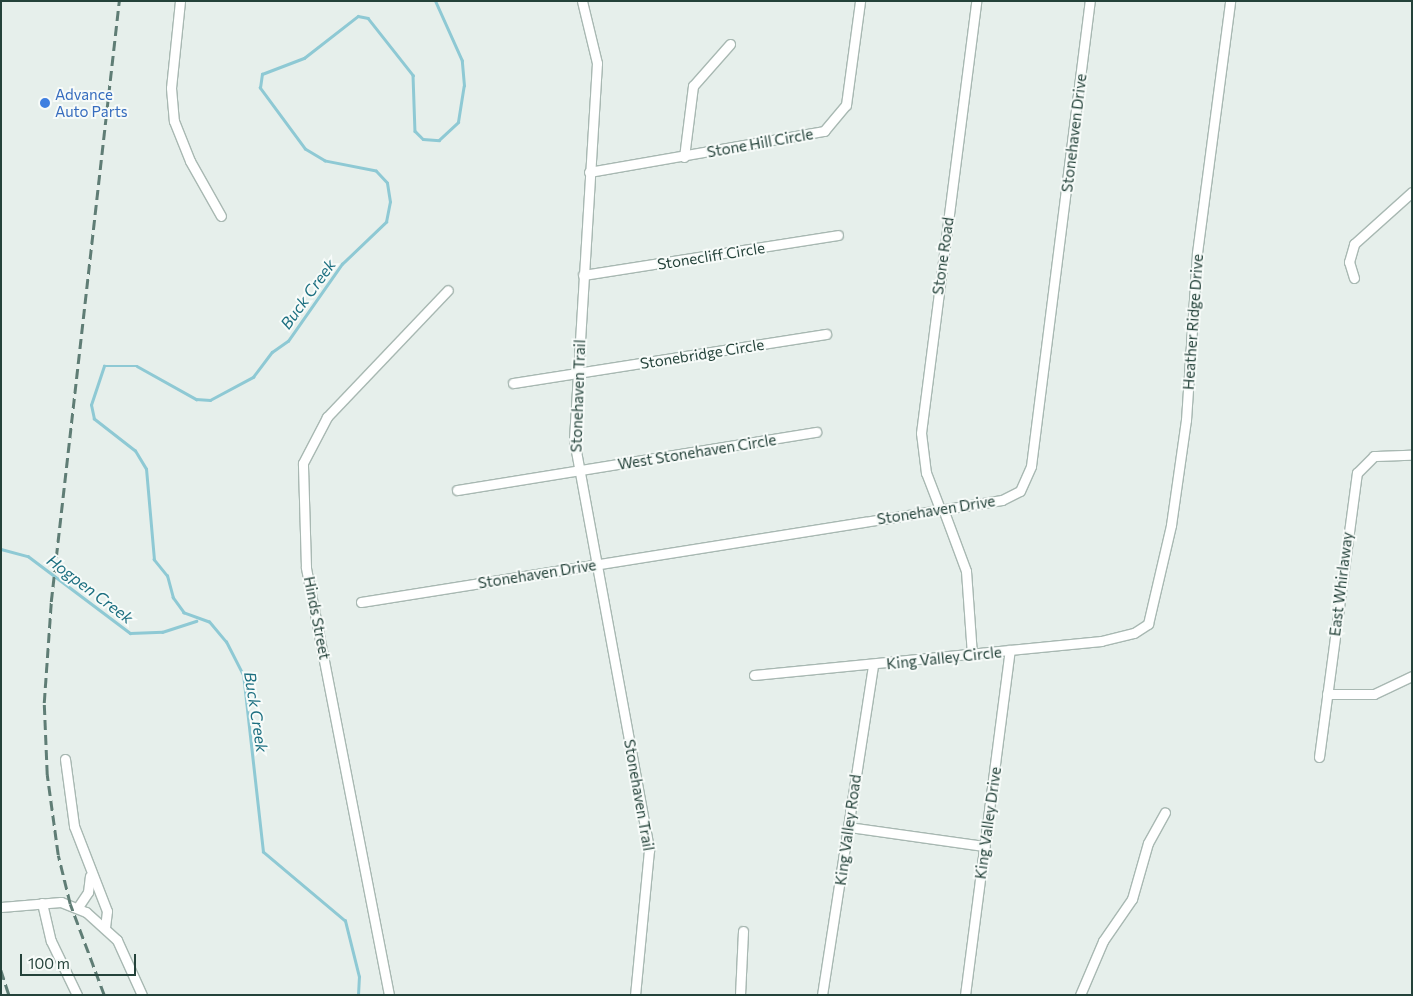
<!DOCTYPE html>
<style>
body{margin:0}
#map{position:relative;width:1413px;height:996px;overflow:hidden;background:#e6efeb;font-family:Commissioner,sans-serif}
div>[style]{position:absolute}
.stream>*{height:2.5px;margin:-1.25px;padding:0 1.25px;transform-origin:1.25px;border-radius:1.25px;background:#8ec9d4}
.roads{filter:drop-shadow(1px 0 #a8b8b2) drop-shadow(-1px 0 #a8b8b2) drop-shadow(0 1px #a8b8b2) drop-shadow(0 -1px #a8b8b2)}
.minor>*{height:9px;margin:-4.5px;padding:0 4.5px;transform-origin:4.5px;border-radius:4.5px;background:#fff}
.rail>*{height:2.5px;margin-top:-1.25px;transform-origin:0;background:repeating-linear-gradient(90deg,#5f7d75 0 10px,transparent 0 15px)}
.dots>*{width:14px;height:14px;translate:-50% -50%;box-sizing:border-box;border:2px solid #f7fbf9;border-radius:50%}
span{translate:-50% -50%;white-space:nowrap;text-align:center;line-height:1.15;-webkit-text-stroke:4px #f7fbf9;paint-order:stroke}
.shop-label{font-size:15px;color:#366cbe}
.left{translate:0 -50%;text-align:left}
.street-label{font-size:15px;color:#24423a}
.water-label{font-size:16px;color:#1c6f80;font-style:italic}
.frame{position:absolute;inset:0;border:2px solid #24423a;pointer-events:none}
.scale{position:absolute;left:20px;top:954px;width:116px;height:22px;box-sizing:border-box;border:2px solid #24423a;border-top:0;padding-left:6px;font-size:15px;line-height:18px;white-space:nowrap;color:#24423a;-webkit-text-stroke:4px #f7fbf9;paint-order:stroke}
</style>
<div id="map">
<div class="stream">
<i style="left:1px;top:549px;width:28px;rotate:15deg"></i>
<i style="left:28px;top:556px;width:128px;rotate:37deg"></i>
<i style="left:130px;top:633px;width:32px;rotate:-2deg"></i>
<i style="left:162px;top:632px;width:36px;rotate:-18deg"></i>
<i style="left:358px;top:995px;width:18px;rotate:-87deg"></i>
<i style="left:359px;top:977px;width:58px;rotate:-104deg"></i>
<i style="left:345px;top:921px;width:107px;rotate:-139.9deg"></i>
<i style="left:263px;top:852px;width:178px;rotate:-96.4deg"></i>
<i style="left:243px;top:675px;width:37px;rotate:-117deg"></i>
<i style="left:226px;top:642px;width:26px;rotate:-130deg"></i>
<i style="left:209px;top:622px;width:27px;rotate:-160deg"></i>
<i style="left:184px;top:613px;width:19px;rotate:-126deg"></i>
<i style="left:173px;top:598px;width:23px;rotate:-105deg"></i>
<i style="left:167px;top:576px;width:21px;rotate:-129deg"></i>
<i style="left:154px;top:560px;width:91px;rotate:-95deg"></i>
<i style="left:146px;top:469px;width:21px;rotate:-121deg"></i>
<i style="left:135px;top:451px;width:52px;rotate:-142deg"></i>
<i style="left:94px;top:419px;width:14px;rotate:-102deg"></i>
<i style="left:91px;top:405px;width:41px;rotate:-71.6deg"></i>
<i style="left:104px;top:366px;width:33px"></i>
<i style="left:137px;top:366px;width:68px;rotate:29.2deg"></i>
<i style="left:196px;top:399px;width:14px;rotate:4deg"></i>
<i style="left:210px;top:400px;width:49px;rotate:-28.1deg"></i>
<i style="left:253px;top:377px;width:31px;rotate:-53deg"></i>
<i style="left:272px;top:352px;width:19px;rotate:-35deg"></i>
<i style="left:288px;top:341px;width:94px;rotate:-55deg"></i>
<i style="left:342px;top:264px;width:61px;rotate:-43.7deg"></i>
<i style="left:386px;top:222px;width:20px;rotate:-79deg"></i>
<i style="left:390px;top:202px;width:19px;rotate:-99deg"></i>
<i style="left:387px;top:183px;width:16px;rotate:-133deg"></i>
<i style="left:376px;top:171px;width:52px;rotate:-168.9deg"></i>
<i style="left:325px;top:161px;width:23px;rotate:-149deg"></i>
<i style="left:305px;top:149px;width:76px;rotate:-126.4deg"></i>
<i style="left:260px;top:88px;width:14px;rotate:-82deg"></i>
<i style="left:262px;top:74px;width:45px;rotate:-20.9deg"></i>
<i style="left:304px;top:58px;width:68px;rotate:-37.9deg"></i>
<i style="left:358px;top:16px;width:10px;rotate:11deg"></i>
<i style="left:368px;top:18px;width:73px;rotate:51.7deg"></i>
<i style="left:413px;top:75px;width:56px;rotate:88deg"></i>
<i style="left:415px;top:131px;width:11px;rotate:45deg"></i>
<i style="left:423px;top:139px;width:16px;rotate:4deg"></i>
<i style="left:439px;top:140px;width:26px;rotate:-43deg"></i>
<i style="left:458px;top:122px;width:36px;rotate:-81deg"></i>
<i style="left:464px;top:86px;width:25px;rotate:-95deg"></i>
<i style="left:462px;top:61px;width:66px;rotate:-114.2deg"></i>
</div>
<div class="roads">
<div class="minor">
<i style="left:180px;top:1px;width:87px;rotate:95.9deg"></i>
<i style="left:171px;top:88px;width:33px;rotate:85deg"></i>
<i style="left:174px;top:121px;width:43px;rotate:68.2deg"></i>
<i style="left:190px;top:161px;width:63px;rotate:60.6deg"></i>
<i style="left:582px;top:1px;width:64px;rotate:76.4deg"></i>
<i style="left:597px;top:63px;width:378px;rotate:93.5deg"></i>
<i style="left:574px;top:440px;width:417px;rotate:79.6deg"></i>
<i style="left:649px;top:850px;width:146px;rotate:95.5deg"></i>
<i style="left:684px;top:157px;width:72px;rotate:-82.8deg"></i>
<i style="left:693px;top:86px;width:56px;rotate:-48.6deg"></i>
<i style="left:589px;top:172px;width:239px;rotate:-9.9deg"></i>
<i style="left:824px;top:131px;width:34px;rotate:-50deg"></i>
<i style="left:846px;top:105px;width:105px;rotate:-82.3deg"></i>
<i style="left:583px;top:275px;width:258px;rotate:-8.9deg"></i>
<i style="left:1354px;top:278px;width:17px;rotate:-107deg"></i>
<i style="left:1349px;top:262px;width:19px;rotate:-74deg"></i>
<i style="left:1354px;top:244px;width:78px;rotate:-41.9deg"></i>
<i style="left:513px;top:383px;width:317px;rotate:-8.9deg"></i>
<i style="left:457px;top:490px;width:364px;rotate:-9.2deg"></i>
<i style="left:940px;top:509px;width:39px;rotate:-111deg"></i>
<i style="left:926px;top:473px;width:40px;rotate:-97.1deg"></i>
<i style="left:921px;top:433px;width:435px;rotate:-82.7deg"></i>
<i style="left:943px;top:509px;width:66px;rotate:69.6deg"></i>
<i style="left:966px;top:571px;width:83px;rotate:85.9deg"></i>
<i style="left:361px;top:602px;width:649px;rotate:-9.04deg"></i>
<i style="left:1002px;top:500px;width:20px;rotate:-27deg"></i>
<i style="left:1020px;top:491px;width:27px;rotate:-66deg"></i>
<i style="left:1031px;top:466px;width:469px;rotate:-82.8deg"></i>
<i style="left:754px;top:675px;width:349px;rotate:-5.6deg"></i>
<i style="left:1101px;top:641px;width:34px;rotate:-14deg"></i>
<i style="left:1134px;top:633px;width:17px;rotate:-33deg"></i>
<i style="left:1148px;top:624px;width:102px;rotate:-76.9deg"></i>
<i style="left:1171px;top:525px;width:106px;rotate:-81.9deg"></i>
<i style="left:1186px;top:420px;width:167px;rotate:-86.2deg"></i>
<i style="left:1197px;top:253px;width:254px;rotate:-82.5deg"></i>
<i style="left:1327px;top:694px;width:47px"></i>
<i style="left:1374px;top:694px;width:42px;rotate:-25.3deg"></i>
<i style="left:1319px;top:757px;width:287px;rotate:-82.4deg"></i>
<i style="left:1357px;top:473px;width:24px;rotate:-45deg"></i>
<i style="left:1374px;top:456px;width:38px;rotate:-2deg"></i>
<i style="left:65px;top:759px;width:68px;rotate:82.3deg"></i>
<i style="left:74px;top:826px;width:91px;rotate:68.8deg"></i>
<i style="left:107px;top:911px;width:16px;rotate:97deg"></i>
<i style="left:849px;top:827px;width:137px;rotate:8deg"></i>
<i style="left:42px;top:903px;width:39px;rotate:77deg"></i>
<i style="left:51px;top:941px;width:60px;rotate:64.3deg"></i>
<i style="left:1px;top:907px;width:60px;rotate:-4.8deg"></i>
<i style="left:61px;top:902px;width:27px;rotate:22deg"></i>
<i style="left:86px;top:912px;width:42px;rotate:42.1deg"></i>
<i style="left:117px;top:940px;width:60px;rotate:65.6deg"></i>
<i style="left:78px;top:907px;width:18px;rotate:-56deg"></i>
<i style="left:88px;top:892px;width:16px;rotate:-83deg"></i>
<i style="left:389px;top:995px;width:436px;rotate:-101deg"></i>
<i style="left:306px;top:567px;width:104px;rotate:-91.7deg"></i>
<i style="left:303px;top:463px;width:52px;rotate:-62.4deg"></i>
<i style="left:327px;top:417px;width:175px;rotate:-46.4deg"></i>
<i style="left:740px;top:995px;width:64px;rotate:-87.3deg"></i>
<i style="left:822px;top:995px;width:334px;rotate:-81.2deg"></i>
<i style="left:965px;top:995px;width:348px;rotate:-82.6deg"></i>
<i style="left:1080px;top:995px;width:59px;rotate:-66.9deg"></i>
<i style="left:1103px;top:941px;width:51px;rotate:-55.4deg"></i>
<i style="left:1132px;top:899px;width:58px;rotate:-74.1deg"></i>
<i style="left:1148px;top:843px;width:35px;rotate:-61deg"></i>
</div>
</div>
<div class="rail">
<i style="left:1px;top:970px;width:26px;rotate:72deg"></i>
<i style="left:104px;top:995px;width:97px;rotate:-110.5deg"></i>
<i style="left:70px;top:904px;width:50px;rotate:-103.8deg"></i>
<i style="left:58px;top:855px;width:81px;rotate:-97.8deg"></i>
<i style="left:47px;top:775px;width:72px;rotate:-92.4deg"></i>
<i style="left:44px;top:703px;width:101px;rotate:-86deg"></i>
<i style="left:51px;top:602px;width:605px;rotate:-83.54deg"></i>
</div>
<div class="dots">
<i style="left:45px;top:103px;background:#3f7fe0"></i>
</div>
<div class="shop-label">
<span class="left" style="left:55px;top:103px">Advance<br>Auto Parts</span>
</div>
<div class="street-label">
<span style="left:1074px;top:133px;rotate:-83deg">Stonehaven Drive</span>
<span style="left:760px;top:143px;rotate:-10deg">Stone Hill Circle</span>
<span style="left:711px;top:256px;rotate:-9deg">Stonecliff Circle</span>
<span style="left:943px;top:256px;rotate:-82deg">Stone Road</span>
<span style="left:1193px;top:322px;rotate:-86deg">Heather Ridge Drive</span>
<span style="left:702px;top:354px;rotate:-9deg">Stonebridge Circle</span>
<span style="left:578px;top:396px;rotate:-88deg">Stonehaven Trail</span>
<span style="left:697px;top:452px;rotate:-9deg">West Stonehaven Circle</span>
<span style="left:936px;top:510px;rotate:-9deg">Stonehaven Drive</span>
<span style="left:537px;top:574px;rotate:-9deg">Stonehaven Drive</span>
<span style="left:1341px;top:584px;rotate:-83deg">East Whirlaway</span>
<span style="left:317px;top:618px;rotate:79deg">Hinds Street</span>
<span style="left:944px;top:658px;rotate:-6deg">King Valley Circle</span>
<span style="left:639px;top:795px;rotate:80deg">Stonehaven Trail</span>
<span style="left:988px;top:823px;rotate:-82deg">King Valley Drive</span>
<span style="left:848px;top:830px;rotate:-82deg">King Valley Road</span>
</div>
<div class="water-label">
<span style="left:308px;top:294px;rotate:-54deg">Buck Creek</span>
<span style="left:90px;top:589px;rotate:37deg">Hogpen Creek</span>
<span style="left:256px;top:712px;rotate:81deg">Buck Creek</span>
</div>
<div class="frame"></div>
<div class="scale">100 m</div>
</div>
